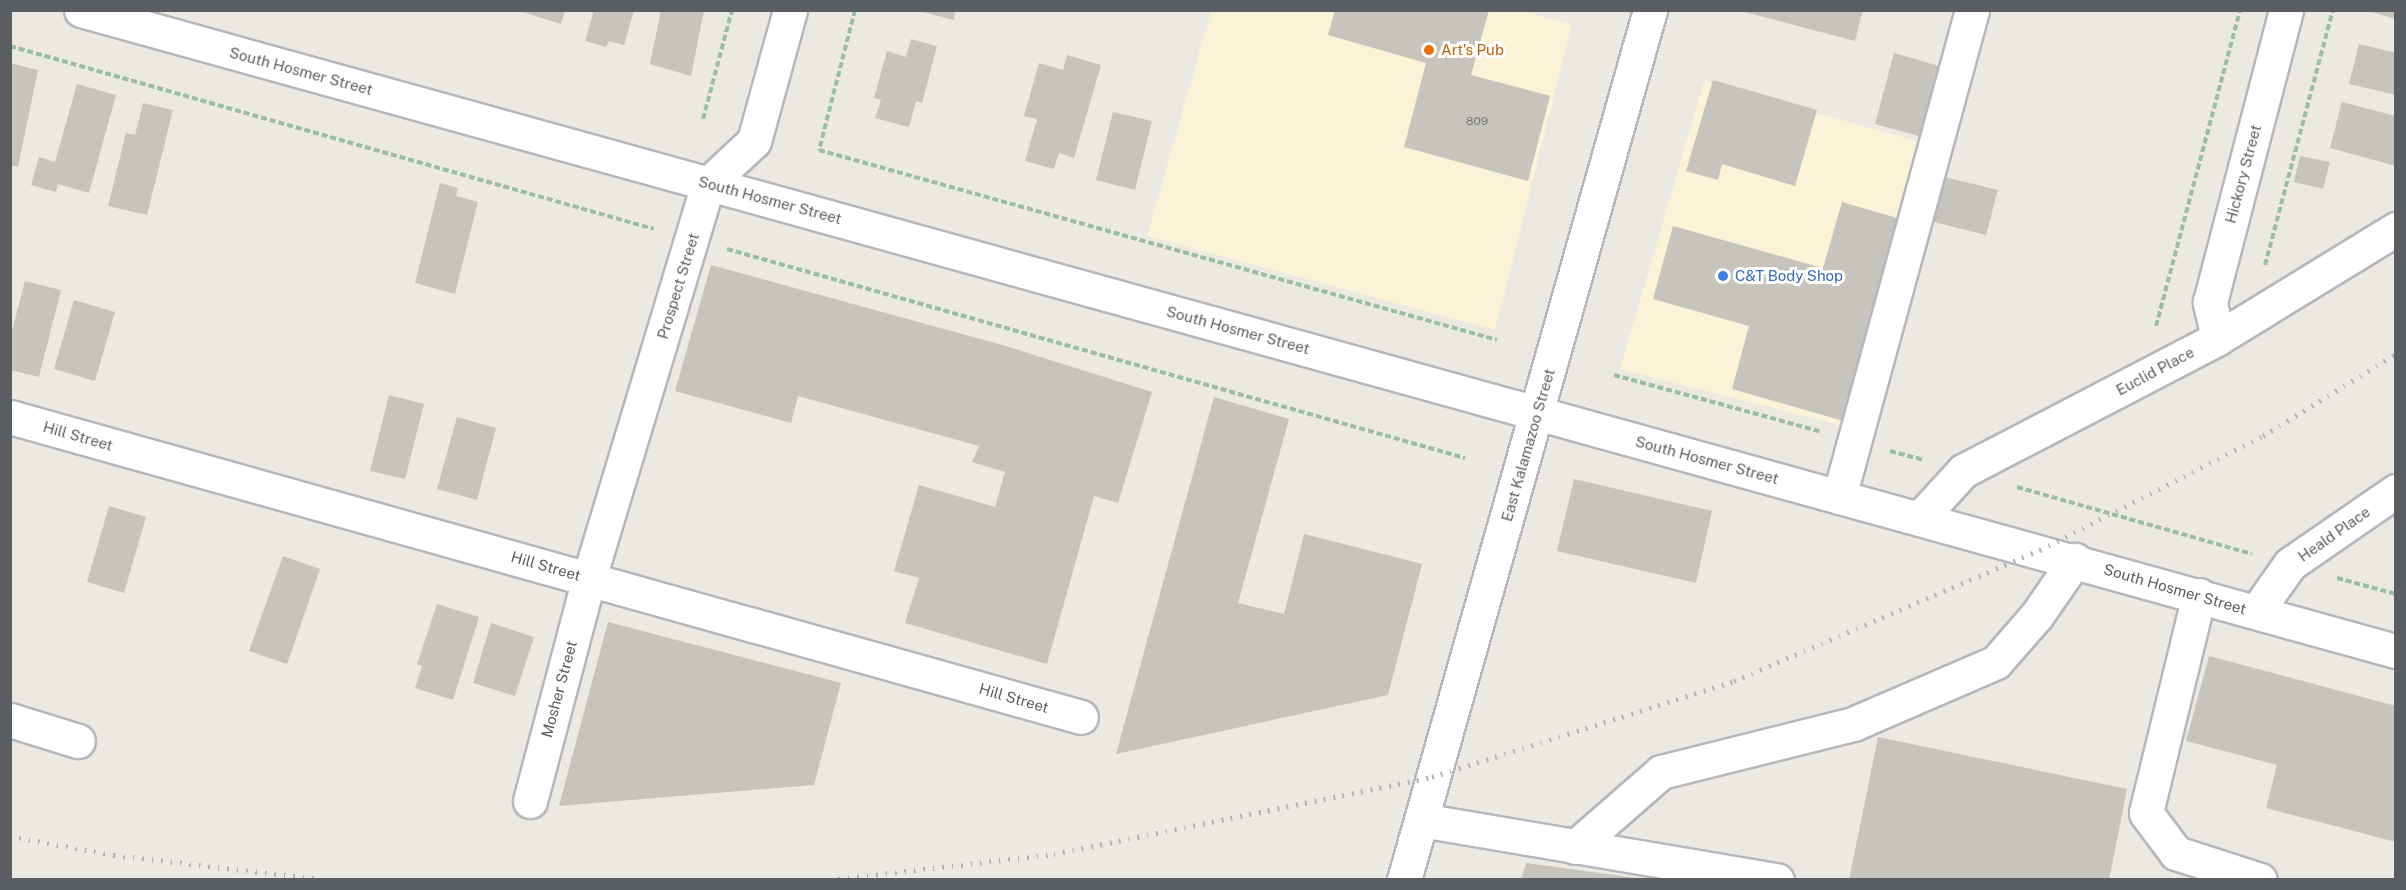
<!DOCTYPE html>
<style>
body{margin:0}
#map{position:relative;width:2406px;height:890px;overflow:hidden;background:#ebe9e1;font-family:"Public Sans",sans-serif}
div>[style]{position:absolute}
.commercial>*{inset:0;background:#faf3d7}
.building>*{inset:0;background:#c7c4be}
.path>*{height:4px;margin-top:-2px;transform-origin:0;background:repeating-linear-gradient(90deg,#98bfa4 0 6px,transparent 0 9px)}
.roads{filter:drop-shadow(2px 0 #b4b7bb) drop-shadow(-2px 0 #b4b7bb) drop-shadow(0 2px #b4b7bb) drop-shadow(0 -2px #b4b7bb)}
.minor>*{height:33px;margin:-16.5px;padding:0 16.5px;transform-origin:16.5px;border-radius:16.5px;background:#fff}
.rail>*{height:4.5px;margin-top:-2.25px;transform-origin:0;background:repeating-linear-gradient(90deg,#b0b1b1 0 1.5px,transparent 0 9.5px)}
.dots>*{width:16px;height:16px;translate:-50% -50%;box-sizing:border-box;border:3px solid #fff;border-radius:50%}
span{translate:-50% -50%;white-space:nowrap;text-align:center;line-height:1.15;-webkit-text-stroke:6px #fff;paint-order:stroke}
.number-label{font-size:12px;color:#757778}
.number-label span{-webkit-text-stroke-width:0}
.food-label{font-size:15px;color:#c56008}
.left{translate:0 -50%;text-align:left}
.street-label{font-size:15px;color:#5a5d61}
.shop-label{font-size:15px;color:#366cbe}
.frame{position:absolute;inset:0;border:12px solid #5a5d61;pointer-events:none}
</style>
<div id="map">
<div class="commercial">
<i style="clip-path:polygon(1520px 10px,1572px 25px,1495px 330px,1147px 236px,1211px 11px)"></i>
<i style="clip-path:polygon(1704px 81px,1920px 142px,1851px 428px,1620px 369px)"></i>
</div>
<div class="building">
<i style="clip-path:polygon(516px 10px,565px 10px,561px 24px)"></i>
<i style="clip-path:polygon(594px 10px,634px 10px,624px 45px,609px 41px,606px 47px,585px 41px)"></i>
<i style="clip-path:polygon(661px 10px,704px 10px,691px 76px,650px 64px)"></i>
<i style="clip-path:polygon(915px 10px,955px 10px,954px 20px)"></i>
<i style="clip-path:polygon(1335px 10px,1489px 10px,1471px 75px,1550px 96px,1528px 181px,1404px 147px,1426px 63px,1328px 35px)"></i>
<i style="clip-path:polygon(1737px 10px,1863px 10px,1855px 41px)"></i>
<i style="clip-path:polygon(2368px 10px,2396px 10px,2396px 19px,2368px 11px)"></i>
<i style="clip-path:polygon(911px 39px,937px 46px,922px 103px,916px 101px,909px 127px,875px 118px,881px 100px,874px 98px,887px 51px,906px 57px)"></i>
<i style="clip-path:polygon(2359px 44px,2396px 53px,2396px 95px,2349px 84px)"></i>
<i style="clip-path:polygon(1894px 53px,1939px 66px,1919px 136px,1875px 124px)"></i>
<i style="clip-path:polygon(1067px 55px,1101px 65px,1074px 158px,1059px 153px,1054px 169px,1025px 161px,1037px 119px,1024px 116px,1039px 63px,1063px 70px)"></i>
<i style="clip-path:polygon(10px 63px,38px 70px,18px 167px,10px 165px)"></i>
<i style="clip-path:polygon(1713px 80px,1817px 110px,1795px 186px,1722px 164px,1718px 180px,1686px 171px)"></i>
<i style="clip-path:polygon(77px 84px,116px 95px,89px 193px,58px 184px,56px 192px,31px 185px,39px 157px,55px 162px)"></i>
<i style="clip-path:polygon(2342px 102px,2396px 116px,2396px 166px,2330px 148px)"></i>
<i style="clip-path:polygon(143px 103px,173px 110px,147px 215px,108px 206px,126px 133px,135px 135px)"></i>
<i style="clip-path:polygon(1113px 112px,1152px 121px,1135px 190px,1096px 180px)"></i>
<i style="clip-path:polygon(2300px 156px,2330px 162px,2323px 189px,2294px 182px)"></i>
<i style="clip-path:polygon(1945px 177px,1998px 190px,1986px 235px,1934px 222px)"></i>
<i style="clip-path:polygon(440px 183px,458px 188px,456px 196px,478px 202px,455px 294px,415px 283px)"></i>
<i style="clip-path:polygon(1842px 202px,1904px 220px,1847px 422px,1732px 389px,1749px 326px,1653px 299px,1673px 226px,1823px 268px)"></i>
<i style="clip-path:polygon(711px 265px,1006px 346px,1152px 392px,1118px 503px,1094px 496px,1047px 664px,905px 623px,919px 578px,894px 571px,919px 485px,995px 507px,1005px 472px,972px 462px,979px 446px,798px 396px,791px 423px,675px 391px)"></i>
<i style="clip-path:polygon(25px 281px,61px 290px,39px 377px,10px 370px,10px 338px)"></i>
<i style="clip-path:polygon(74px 300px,115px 312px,95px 381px,54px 369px)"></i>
<i style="clip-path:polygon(389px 395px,424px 404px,405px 479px,370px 471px)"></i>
<i style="clip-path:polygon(1214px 397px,1289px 419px,1238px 603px,1284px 614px,1304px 534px,1422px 564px,1388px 695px,1116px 754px)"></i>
<i style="clip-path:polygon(457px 417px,496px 428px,477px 500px,437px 489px)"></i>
<i style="clip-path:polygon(1574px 479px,1712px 511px,1696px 583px,1557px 551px)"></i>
<i style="clip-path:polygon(109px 506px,146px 517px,124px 593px,87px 582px)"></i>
<i style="clip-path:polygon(283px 556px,320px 569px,287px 664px,249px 651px)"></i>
<i style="clip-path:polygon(437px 604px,479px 617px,453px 700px,415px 688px,422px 666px,417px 664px)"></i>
<i style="clip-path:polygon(608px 622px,841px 683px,814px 785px,559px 806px)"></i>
<i style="clip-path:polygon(491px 623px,534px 637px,515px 696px,473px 683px)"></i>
<i style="clip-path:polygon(2209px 656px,2396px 706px,2396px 842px,2266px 808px,2277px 765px,2186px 741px)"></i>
<i style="clip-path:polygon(1878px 737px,2127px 789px,2109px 880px,1849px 880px)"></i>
<i style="clip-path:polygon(1526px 863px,1636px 878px,1636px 880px,1521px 880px)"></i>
</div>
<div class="path">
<i style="left:855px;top:10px;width:145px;rotate:104.4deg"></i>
<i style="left:819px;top:150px;width:704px;rotate:15.65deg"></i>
<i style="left:10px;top:46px;width:669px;rotate:15.86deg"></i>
<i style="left:703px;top:119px;width:113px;rotate:-75.1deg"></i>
<i style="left:727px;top:249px;width:767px;rotate:15.81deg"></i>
<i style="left:2265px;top:265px;width:264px;rotate:-75.1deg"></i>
<i style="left:2156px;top:326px;width:327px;rotate:-75.1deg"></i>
<i style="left:1614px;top:375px;width:213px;rotate:15.3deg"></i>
<i style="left:1890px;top:451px;width:34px;rotate:15deg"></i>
<i style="left:2017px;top:487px;width:244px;rotate:15.9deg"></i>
<i style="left:2337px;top:578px;width:61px;rotate:15.2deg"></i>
</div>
<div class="roads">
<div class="minor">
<i style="left:81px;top:10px;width:2402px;rotate:15.48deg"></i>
<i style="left:2218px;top:338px;width:37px;rotate:-103deg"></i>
<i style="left:2210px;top:302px;width:302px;rotate:-75.4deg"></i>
<i style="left:10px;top:417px;width:1112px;rotate:15.65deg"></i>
<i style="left:1839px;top:497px;width:505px;rotate:-74.72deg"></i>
<i style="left:1920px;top:518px;width:64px;rotate:-47.5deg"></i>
<i style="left:1963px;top:471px;width:288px;rotate:-27.5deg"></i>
<i style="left:2218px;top:338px;width:209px;rotate:-31.5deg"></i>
<i style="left:2199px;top:595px;width:224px;rotate:103.7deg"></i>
<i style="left:2146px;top:813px;width:50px;rotate:53.1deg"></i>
<i style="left:2176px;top:853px;width:88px;rotate:17.8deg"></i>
<i style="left:2256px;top:612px;width:59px;rotate:-54.7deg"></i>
<i style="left:2290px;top:564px;width:129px;rotate:-34.6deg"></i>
<i style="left:10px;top:720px;width:71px;rotate:17.2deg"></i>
<i style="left:530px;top:801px;width:231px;rotate:-75.2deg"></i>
<i style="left:589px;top:578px;width:412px;rotate:-73.2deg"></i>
<i style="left:708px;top:184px;width:63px;rotate:-43.1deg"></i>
<i style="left:754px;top:141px;width:136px;rotate:-74.6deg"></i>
<i style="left:1421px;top:820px;width:361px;rotate:9.6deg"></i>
<i style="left:1575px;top:847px;width:114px;rotate:-41.1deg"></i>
<i style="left:1661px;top:772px;width:198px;rotate:-14deg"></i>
<i style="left:1853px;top:724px;width:156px;rotate:-23.4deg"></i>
<i style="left:1996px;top:662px;width:62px;rotate:-48.9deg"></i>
<i style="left:2037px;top:615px;width:67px;rotate:-55.4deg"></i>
<i style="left:1404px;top:880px;width:904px;rotate:-74.21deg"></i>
</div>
</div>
<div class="rail">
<i style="left:10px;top:836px;width:106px;rotate:10.4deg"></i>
<i style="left:114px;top:855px;width:214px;rotate:6.7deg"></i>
<i style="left:10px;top:878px;width:7px;rotate:16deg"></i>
<i style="left:829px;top:880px;width:226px;rotate:-6.6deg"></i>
<i style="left:1054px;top:854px;width:386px;rotate:-11.5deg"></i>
<i style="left:1432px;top:777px;width:317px;rotate:-17.6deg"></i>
<i style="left:1734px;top:681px;width:333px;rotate:-23.2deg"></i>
<i style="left:2040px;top:550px;width:250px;rotate:-27.1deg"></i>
<i style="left:2263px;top:436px;width:156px;rotate:-31.7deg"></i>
</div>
<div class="dots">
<i style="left:1429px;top:50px;background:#e8710a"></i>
<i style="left:1723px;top:276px;background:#3f7fe0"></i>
</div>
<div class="number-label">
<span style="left:1477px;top:122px">809</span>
</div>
<div class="food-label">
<span class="left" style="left:1441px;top:50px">Art's Pub</span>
</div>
<div class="street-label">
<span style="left:301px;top:71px;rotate:15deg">South Hosmer Street</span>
<span style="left:2243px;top:174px;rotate:-75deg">Hickory Street</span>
<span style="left:770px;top:200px;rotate:15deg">South Hosmer Street</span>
<span style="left:678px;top:286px;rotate:-73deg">Prospect Street</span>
<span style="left:1238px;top:330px;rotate:15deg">South Hosmer Street</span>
<span style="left:2155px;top:371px;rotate:-28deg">Euclid Place</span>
<span style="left:78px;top:436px;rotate:16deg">Hill Street</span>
<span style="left:1528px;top:445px;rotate:-74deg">East Kalamazoo Street</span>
<span style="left:1707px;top:460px;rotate:15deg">South Hosmer Street</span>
<span style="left:2334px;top:534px;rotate:-35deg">Heald Place</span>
<span style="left:546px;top:566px;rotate:16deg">Hill Street</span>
<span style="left:2175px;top:589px;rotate:16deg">South Hosmer Street</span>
<span style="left:559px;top:689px;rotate:-75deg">Mosher Street</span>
<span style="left:1014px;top:698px;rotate:16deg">Hill Street</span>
</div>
<div class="shop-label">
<span class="left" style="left:1735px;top:276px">C&amp;T Body Shop</span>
</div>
<div class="frame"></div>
</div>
